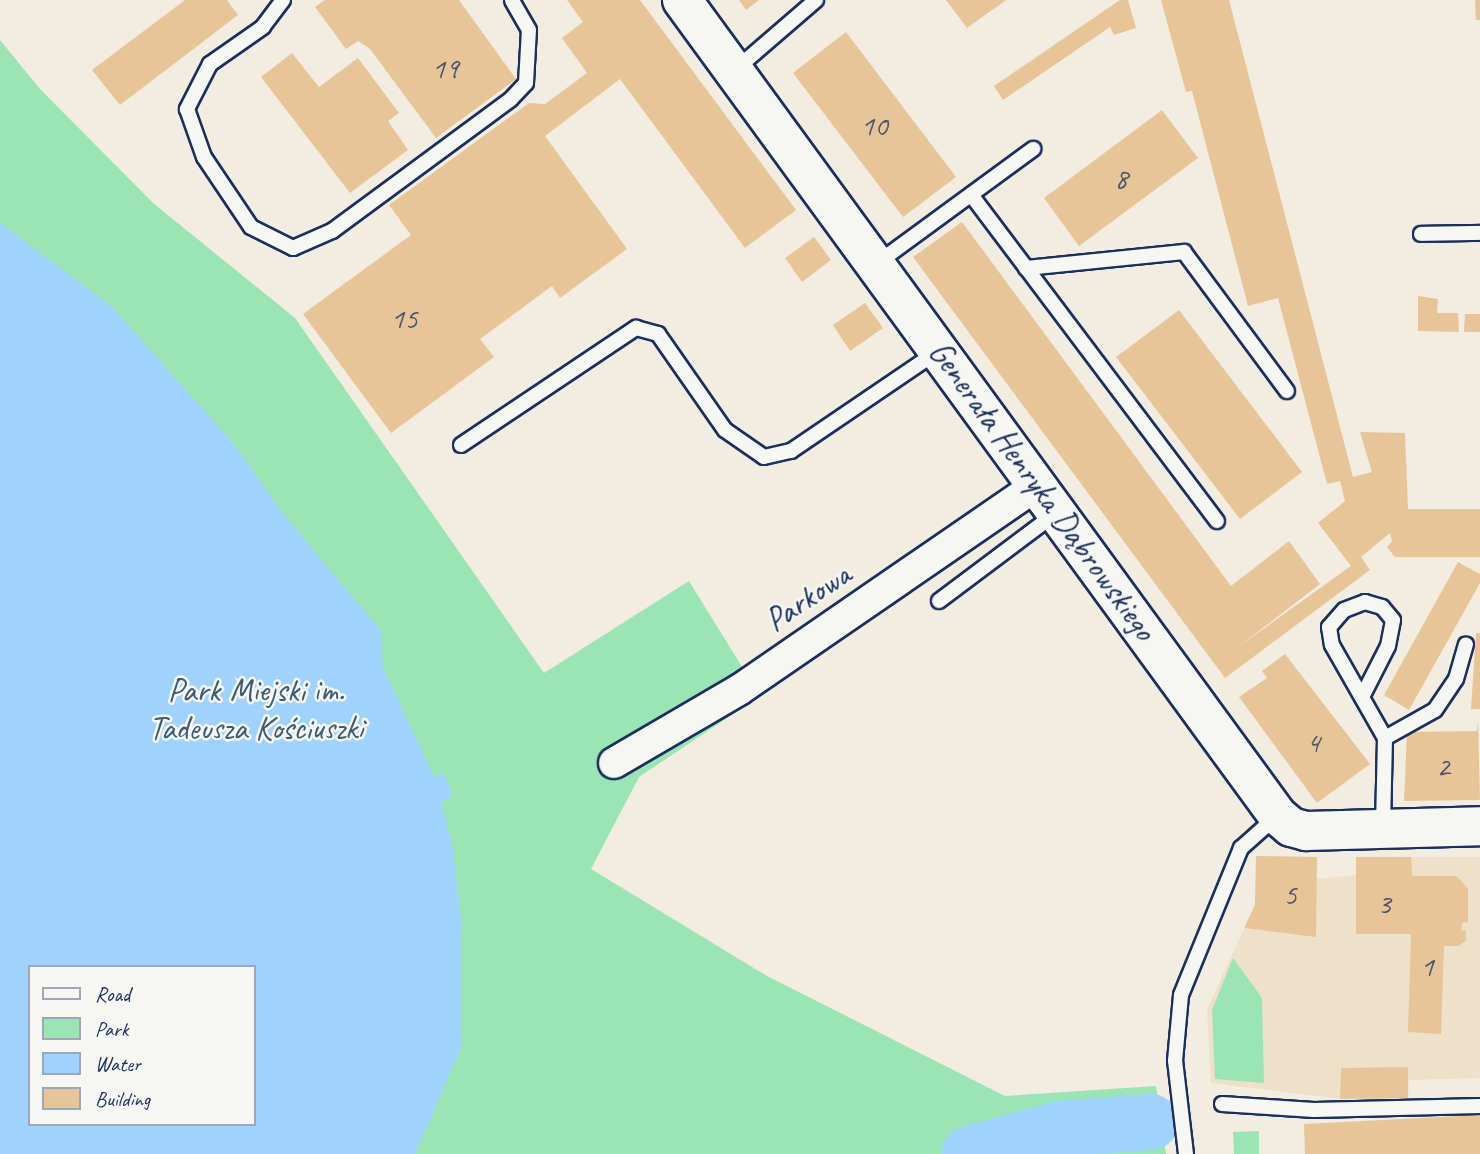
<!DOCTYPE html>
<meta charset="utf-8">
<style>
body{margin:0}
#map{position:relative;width:1480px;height:1154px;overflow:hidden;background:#f3ece0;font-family:Caveat,sans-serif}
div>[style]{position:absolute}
.built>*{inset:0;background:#efe0ca}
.green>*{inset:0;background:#9be4b3}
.water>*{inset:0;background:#9fd3fd}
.river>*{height:56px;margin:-28px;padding:0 28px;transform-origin:28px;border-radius:28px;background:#9fd3fd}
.building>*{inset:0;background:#e7c598}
.roads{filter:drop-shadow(2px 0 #1b2f5e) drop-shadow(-2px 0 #1b2f5e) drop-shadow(0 2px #1b2f5e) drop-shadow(0 -2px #1b2f5e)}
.lane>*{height:14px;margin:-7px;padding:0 7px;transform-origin:7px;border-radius:7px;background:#f6f6f2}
.street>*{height:30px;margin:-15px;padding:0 15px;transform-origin:15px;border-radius:15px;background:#f6f6f2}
.secondary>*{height:38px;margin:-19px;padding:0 19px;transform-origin:19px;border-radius:19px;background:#f6f6f2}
span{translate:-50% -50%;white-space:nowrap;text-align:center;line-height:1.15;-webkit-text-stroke:5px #f6f6f2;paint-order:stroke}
.number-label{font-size:30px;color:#4e546c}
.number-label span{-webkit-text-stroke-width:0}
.street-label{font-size:33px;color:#1b2f5e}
.park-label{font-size:33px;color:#3b5c73}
.legend{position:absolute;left:28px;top:965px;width:228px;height:161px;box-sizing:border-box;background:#f6f6f2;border:2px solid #9ea6b7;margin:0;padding:9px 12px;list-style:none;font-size:21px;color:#1b2f5e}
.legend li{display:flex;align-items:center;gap:14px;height:35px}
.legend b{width:35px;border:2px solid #9ea6b7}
</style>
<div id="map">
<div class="built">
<i style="clip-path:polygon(1256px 856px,1317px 857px,1316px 879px,1356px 875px,1356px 857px,1480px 857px,1480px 1078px,1409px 1080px,1408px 1098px,1340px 1099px,1211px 1083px,1207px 1009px,1255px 905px)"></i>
</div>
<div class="green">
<i style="clip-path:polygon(evenodd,0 40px,40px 89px,153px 203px,295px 318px,544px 673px,689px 581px,760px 696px,639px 777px,591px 869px,767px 976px,1005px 1096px,1156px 1086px,1166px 1154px,0 1154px,0 40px,30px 967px,254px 967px,254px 1124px,30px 1124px,30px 967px)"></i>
<i style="clip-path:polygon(1233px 958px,1262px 998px,1264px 1083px,1215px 1079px,1212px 1010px)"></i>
<i style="clip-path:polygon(1259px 1131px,1259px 1154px,1234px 1154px,1233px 1132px)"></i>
</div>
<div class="water">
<i style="clip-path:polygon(evenodd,0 223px,111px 306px,234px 444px,284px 515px,381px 631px,383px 667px,434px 777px,444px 773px,453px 796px,441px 801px,453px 848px,462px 928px,461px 1048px,415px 1154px,0 1154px,0 223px,30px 967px,254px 967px,254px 1124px,30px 1124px,30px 967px)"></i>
</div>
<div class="river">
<i style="left:969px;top:1154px;width:93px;rotate:-15.5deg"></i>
<i style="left:1059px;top:1129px;width:92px;rotate:-4.4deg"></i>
</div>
<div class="building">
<i style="clip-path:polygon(185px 0,227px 0,238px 15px,120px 105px,92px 70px)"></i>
<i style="clip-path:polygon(325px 0,459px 0,516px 79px,436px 138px,370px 49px,358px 41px,346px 49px,315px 7px)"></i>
<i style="clip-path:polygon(567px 0,640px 0,796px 210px,745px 248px,620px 79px,545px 136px,627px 249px,560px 298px,552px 286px,480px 339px,494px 357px,391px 433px,303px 314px,411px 235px,389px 205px,529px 103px,545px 104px,587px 73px,562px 38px,583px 22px)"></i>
<i style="clip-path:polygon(739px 0,759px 0,746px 10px)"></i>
<i style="clip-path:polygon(946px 0,1006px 0,967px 28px)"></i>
<i style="clip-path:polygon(1120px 0,1128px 0,1136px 28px,1114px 35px,1110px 27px,1003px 100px,994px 86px)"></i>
<i style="clip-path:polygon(1161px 0,1229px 0,1353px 477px,1372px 472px,1360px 432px,1405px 433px,1408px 509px,1480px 509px,1480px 557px,1395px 557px,1387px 547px,1392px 541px,1390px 533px,1361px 557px,1370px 570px,1225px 678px,913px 257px,962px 222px,1231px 586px,1289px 541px,1320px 584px,1238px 647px,1351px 566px,1318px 523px,1345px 501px,1340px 481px,1327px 484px,1278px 298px,1248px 306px,1192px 91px,1186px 92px)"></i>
<i style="clip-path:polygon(1475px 0,1480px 0,1480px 20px,1476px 20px)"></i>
<i style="clip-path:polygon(846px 32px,956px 177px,903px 217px,793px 73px)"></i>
<i style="clip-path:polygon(292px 53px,319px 87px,358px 58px,399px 113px,388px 121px,408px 150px,350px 193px,261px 77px)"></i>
<i style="clip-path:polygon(1162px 110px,1198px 158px,1079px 246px,1044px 198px)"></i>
<i style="clip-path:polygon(814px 237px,831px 260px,802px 282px,785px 258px)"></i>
<i style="clip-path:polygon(1418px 296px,1438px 299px,1437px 313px,1458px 313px,1459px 332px,1418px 331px)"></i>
<i style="clip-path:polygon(865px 303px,883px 328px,850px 351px,833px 325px)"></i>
<i style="clip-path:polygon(1179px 310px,1302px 472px,1240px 519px,1116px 357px)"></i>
<i style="clip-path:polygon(1465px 314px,1480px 314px,1480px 332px,1464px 332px)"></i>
<i style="clip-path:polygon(1458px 562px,1480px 574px,1480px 583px,1409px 710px,1384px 695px)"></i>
<i style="clip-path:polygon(1476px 633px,1480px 633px,1480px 709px,1471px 709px)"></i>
<i style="clip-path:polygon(1285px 654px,1370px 764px,1317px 803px,1239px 697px,1267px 678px,1262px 671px)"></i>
<i style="clip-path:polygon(1478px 720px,1480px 800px,1404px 801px,1407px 732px,1477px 731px)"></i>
<i style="clip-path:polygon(1256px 856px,1317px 857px,1316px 937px,1244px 928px,1255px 905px)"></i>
<i style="clip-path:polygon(1356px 857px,1411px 857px,1412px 876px,1457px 876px,1468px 889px,1468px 922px,1462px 923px,1461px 931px,1466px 930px,1466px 940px,1459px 946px,1444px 946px,1441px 1034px,1408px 1032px,1411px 934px,1356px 934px)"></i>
<i style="clip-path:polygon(1408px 1067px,1408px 1098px,1340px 1099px,1341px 1068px)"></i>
<i style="clip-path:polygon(1480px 1115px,1480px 1154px,1305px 1154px,1304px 1124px)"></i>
</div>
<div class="roads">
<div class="lane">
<i style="left:283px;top:0;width:34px;rotate:127deg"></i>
<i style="left:263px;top:27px;width:65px;rotate:145.1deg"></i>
<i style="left:210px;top:64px;width:51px;rotate:117.1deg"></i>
<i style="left:187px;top:109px;width:51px;rotate:70.5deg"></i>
<i style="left:204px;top:157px;width:84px;rotate:56.1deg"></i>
<i style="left:251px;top:227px;width:47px;rotate:26.6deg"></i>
<i style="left:293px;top:248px;width:43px;rotate:-23.6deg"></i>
<i style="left:332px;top:231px;width:222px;rotate:-36.4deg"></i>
<i style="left:511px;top:99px;width:22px;rotate:-47deg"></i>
<i style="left:526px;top:83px;width:53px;rotate:-86.8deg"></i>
<i style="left:529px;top:30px;width:34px;rotate:-120deg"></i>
<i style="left:735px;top:70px;width:107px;rotate:-40.8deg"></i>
<i style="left:972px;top:196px;width:407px;rotate:53deg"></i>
<i style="left:1421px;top:234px;width:59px;rotate:-1deg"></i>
<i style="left:876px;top:264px;width:195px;rotate:-36.2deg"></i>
<i style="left:1026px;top:268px;width:159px;rotate:-5.8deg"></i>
<i style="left:1184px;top:252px;width:173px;rotate:53.5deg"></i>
<i style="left:461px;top:445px;width:211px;rotate:-33.8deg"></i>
<i style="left:636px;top:328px;width:23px;rotate:15deg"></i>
<i style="left:658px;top:334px;width:117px;rotate:55.1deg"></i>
<i style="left:725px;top:430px;width:47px;rotate:34.7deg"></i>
<i style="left:764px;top:457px;width:28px;rotate:-13deg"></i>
<i style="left:791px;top:451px;width:178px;rotate:-34.2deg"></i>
<i style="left:939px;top:601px;width:146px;rotate:-36.9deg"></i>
<i style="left:1363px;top:695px;width:55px;rotate:-63deg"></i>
<i style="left:1388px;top:646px;width:26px;rotate:-79deg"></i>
<i style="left:1393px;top:620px;width:17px;rotate:-130deg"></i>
<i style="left:1382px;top:607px;width:18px;rotate:-164deg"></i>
<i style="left:1365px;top:602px;width:22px;rotate:159deg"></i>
<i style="left:1344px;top:610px;width:23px;rotate:131deg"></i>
<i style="left:1329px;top:627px;width:18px;rotate:81deg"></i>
<i style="left:1332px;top:645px;width:107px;rotate:60.3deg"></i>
<i style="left:1385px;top:738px;width:89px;rotate:91.3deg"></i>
<i style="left:1385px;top:738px;width:57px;rotate:-29.2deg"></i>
<i style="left:1435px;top:710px;width:37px;rotate:-56deg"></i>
<i style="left:1456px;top:679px;width:36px;rotate:-74deg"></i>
<i style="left:1222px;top:1104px;width:92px;rotate:3.7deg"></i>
<i style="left:1314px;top:1110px;width:166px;rotate:-1.4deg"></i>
<i style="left:1186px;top:1154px;width:94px;rotate:-96.7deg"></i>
<i style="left:1175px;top:1061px;width:66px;rotate:-84.8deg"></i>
<i style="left:1181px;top:995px;width:159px;rotate:-67.8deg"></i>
<i style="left:1241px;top:848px;width:48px;rotate:-41.6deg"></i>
</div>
<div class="street">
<i style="left:614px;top:763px;width:145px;rotate:-30.3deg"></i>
<i style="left:739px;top:690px;width:362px;rotate:-34.5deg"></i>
</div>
<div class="secondary">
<i style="left:682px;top:0;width:1010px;rotate:53.86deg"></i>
<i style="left:1278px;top:816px;width:17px;rotate:40deg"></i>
<i style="left:1291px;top:827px;width:16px;rotate:15deg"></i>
<i style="left:1306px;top:831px;width:174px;rotate:-1.6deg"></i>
</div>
</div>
<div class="number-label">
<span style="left:445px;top:68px">19</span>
<span style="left:874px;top:125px">10</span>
<span style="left:1121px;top:178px">8</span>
<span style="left:404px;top:318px">15</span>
<span style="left:1313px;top:742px">4</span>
<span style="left:1443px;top:766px">2</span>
<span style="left:1290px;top:894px">5</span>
<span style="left:1384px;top:903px">3</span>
<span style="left:1427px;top:966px">1</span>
</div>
<div class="street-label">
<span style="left:1042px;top:491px;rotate:54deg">Generała Henryka Dąbrowskiego</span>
<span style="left:808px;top:598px;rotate:-34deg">Parkowa</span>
</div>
<div class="park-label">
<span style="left:256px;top:710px">Park Miejski im.<br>Tadeusza Kościuszki</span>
</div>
<ul class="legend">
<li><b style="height:9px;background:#f6f6f2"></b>Road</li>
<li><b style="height:19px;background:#9be4b3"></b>Park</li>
<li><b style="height:19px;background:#9fd3fd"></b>Water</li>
<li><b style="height:19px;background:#e7c598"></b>Building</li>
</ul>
</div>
